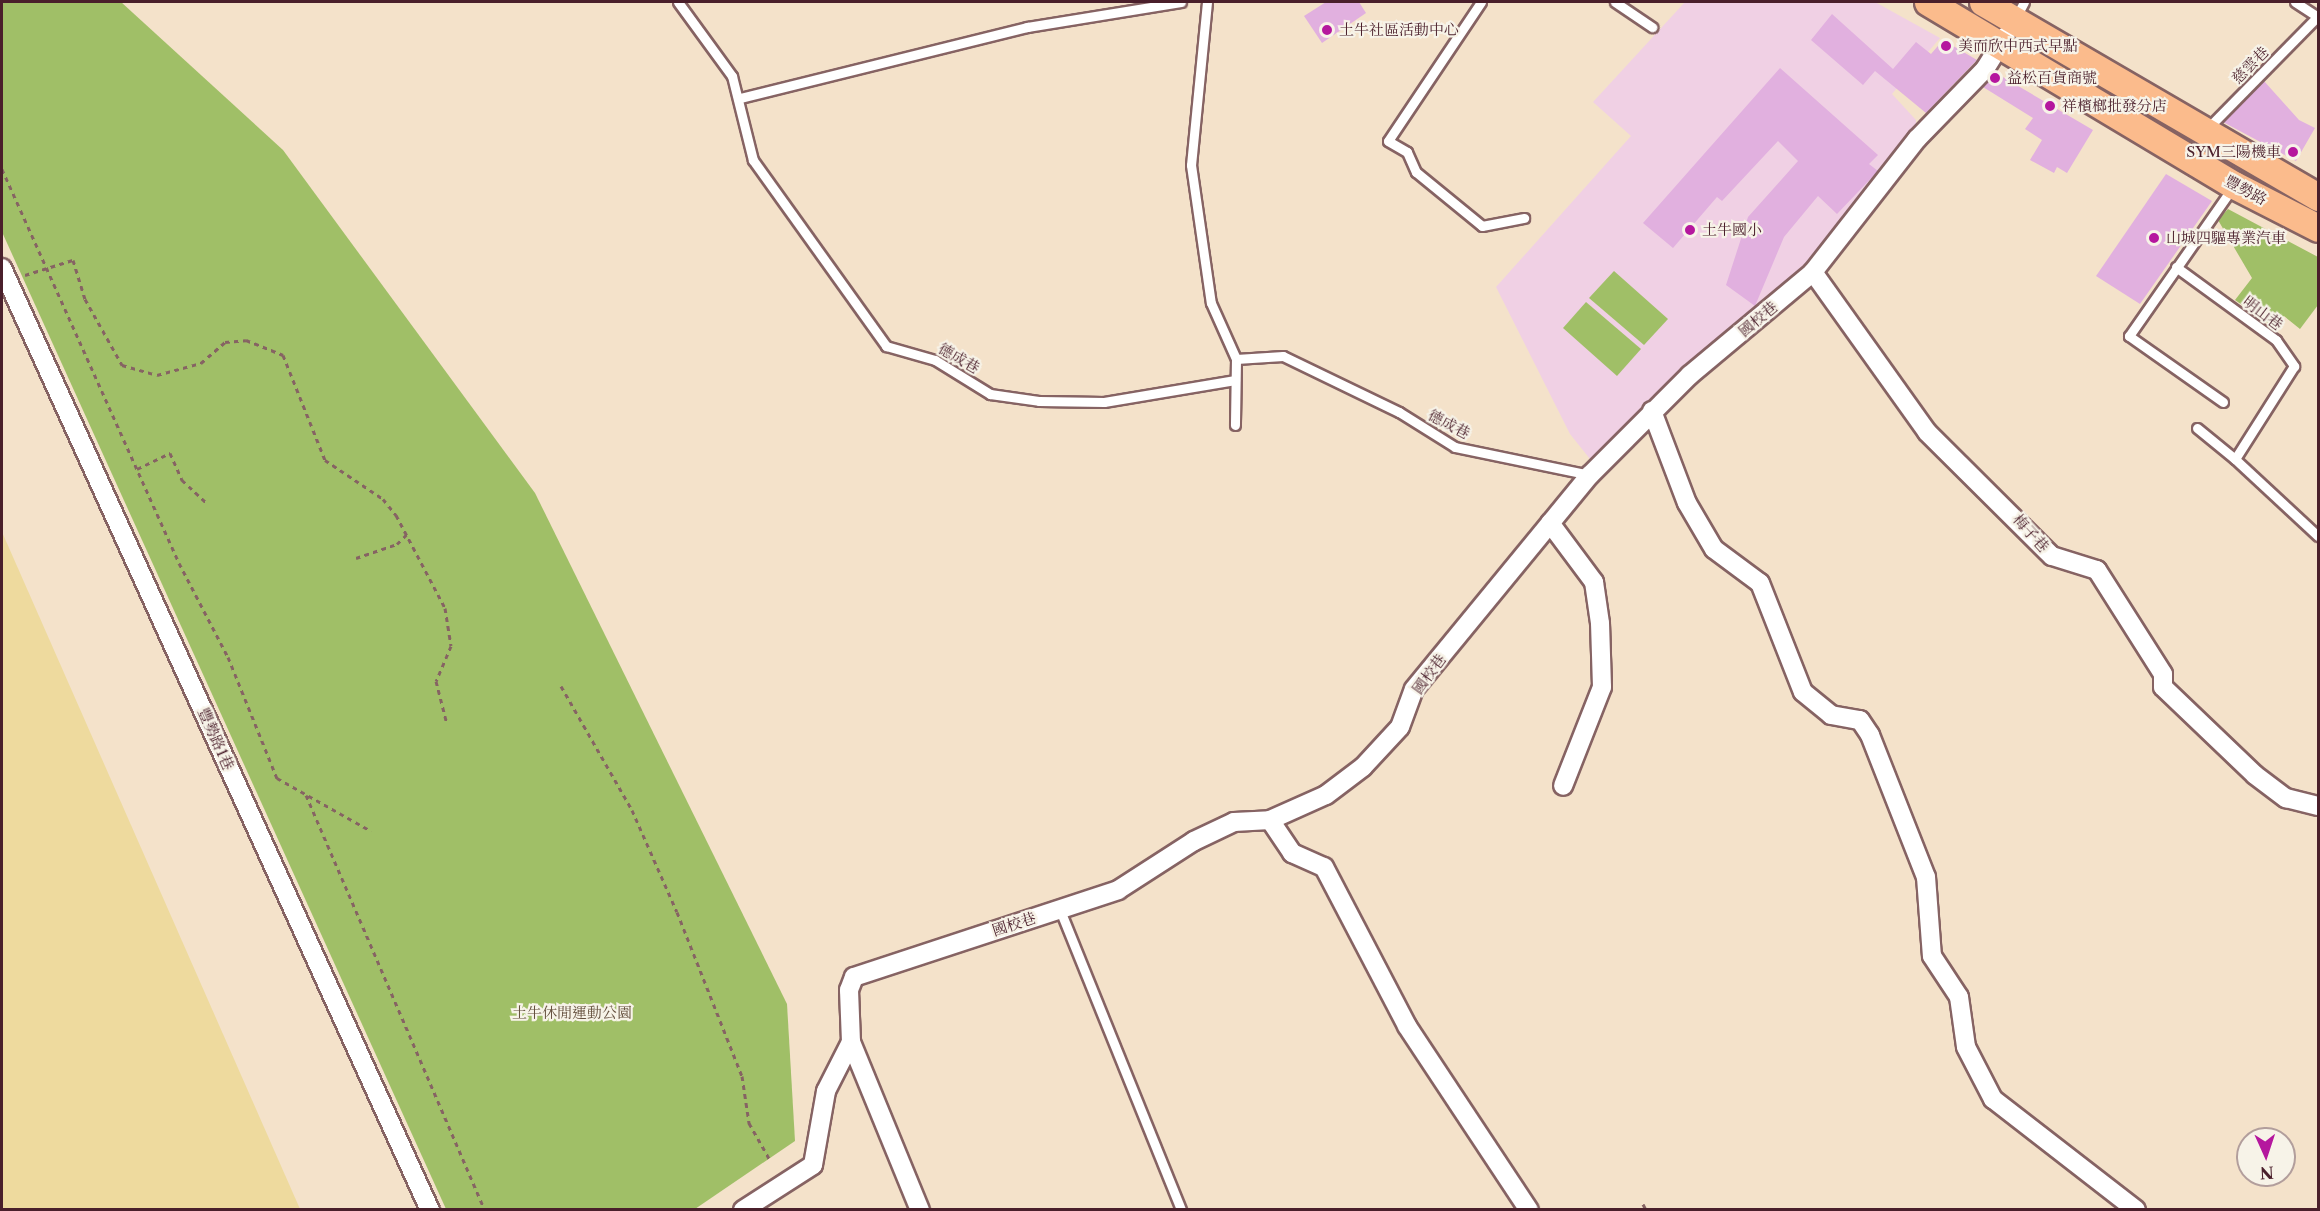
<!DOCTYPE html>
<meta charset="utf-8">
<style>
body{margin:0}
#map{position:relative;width:2320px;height:1211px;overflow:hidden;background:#f4e2ca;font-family:"Libre Caslon Text","Noto Serif TC",serif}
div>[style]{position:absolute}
.built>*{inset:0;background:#f0d0e4}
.green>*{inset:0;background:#a0bf67}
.sand>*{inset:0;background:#eeda9e}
.building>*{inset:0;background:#e1b0df}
.path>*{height:3px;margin-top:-1.5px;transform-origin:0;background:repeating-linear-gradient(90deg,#866363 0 4.5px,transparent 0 9px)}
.roads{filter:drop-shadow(2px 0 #866363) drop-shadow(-2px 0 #866363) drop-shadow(0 2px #866363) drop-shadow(0 -2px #866363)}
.lane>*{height:9px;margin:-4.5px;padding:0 4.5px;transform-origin:4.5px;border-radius:4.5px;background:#fff}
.street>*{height:18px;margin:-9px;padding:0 9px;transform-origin:9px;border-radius:9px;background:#fff}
.primary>*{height:27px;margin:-13.5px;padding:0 13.5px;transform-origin:13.5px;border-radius:13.5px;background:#fbbb8c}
.dots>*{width:16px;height:16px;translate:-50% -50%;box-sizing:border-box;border:3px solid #f7f3e8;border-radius:50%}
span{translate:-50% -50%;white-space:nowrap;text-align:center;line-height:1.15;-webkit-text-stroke:4.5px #f7f3e8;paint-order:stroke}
.poi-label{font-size:15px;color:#4a1f2b}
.left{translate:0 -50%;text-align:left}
.right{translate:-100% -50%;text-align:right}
.street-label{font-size:15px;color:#4a1f2b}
.park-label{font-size:15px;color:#644f3d}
.frame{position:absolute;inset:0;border:3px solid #4a1f2b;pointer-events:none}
.north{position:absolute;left:2236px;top:1127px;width:60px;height:60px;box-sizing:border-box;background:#f7f3e8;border:2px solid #b29e9c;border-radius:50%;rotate:177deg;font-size:16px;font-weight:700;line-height:24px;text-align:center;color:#4a1f2b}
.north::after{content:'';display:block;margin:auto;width:21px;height:27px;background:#b5179e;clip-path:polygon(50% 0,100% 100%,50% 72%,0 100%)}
</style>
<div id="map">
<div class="built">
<i style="clip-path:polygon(1685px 2px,1875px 2px,1940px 38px,1892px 94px,1916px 120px,1916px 128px,1807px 268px,1594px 464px,1570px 434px,1496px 287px,1631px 136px,1593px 102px)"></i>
</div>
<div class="green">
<i style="clip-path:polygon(2px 2px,121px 2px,283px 150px,535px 493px,787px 1004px,795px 1141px,695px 1209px,446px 1209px,2px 232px)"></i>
<i style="clip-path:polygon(2228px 209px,2318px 257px,2318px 305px,2300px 329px,2284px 316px,2272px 326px,2235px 300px,2252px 278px,2218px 220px)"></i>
<i style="clip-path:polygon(1614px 271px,1668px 319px,1644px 345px,1589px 298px)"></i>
<i style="clip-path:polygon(1586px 302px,1641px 349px,1617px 376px,1563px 328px)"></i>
</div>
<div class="sand">
<i style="clip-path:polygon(2px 532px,300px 1209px,2px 1209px)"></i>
</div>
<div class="building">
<i style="clip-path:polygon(1326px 2px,1359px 2px,1366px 13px,1322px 43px,1304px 16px)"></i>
<i style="clip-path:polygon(1832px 14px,1893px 69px,1916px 42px,1931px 54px,1943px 40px,1977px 60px,1926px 113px,1875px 71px,1863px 85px,1811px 40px)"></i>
<i style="clip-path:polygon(1780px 68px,1878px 155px,1869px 164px,1878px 171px,1837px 214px,1818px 196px,1784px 237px,1755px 306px,1726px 285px,1748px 217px,1798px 161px,1778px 141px,1722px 201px,1717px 197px,1673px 248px,1643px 223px)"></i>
<i style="clip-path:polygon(1996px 73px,2093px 130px,2067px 173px,2057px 167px,2054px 173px,2030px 160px,2042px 140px,2025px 129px,2033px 118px,1983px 87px)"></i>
<i style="clip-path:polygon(2264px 81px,2299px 120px,2315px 128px,2296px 161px,2223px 122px)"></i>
<i style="clip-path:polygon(2166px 174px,2212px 201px,2140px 304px,2096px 276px)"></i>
</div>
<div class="path">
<i style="left:2px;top:169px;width:432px;rotate:65.8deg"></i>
<i style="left:179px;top:563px;width:106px;rotate:62.5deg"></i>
<i style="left:228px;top:657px;width:131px;rotate:68deg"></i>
<i style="left:277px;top:778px;width:108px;rotate:29.4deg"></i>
<i style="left:25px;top:275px;width:50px;rotate:-17.4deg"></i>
<i style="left:73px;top:260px;width:41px;rotate:72.9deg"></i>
<i style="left:85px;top:299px;width:76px;rotate:60.7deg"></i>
<i style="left:122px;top:365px;width:36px;rotate:16deg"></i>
<i style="left:157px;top:375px;width:46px;rotate:-15.3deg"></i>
<i style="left:201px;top:363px;width:32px;rotate:-41deg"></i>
<i style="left:225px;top:342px;width:21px;rotate:-5deg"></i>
<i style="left:246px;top:340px;width:40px;rotate:22deg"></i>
<i style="left:283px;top:355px;width:113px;rotate:68.2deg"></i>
<i style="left:325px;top:460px;width:70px;rotate:33.9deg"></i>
<i style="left:383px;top:499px;width:21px;rotate:51deg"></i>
<i style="left:396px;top:515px;width:105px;rotate:62.2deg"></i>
<i style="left:445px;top:608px;width:38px;rotate:81deg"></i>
<i style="left:451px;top:646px;width:38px;rotate:113deg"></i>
<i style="left:436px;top:681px;width:44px;rotate:75.7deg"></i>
<i style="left:137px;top:469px;width:37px;rotate:-26deg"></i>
<i style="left:170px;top:453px;width:30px;rotate:66deg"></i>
<i style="left:182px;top:480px;width:35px;rotate:43deg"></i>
<i style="left:356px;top:558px;width:43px;rotate:-18.9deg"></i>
<i style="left:397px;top:544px;width:16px;rotate:-45deg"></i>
<i style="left:561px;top:686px;width:143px;rotate:60.2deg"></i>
<i style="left:632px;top:810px;width:111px;rotate:66.2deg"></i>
<i style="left:677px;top:912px;width:176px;rotate:68.4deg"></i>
<i style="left:742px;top:1076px;width:48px;rotate:81.5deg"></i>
<i style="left:749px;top:1123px;width:43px;rotate:60.4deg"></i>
<i style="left:306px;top:795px;width:452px;rotate:66.7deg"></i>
<i style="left:1643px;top:1204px;width:7px;rotate:63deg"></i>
</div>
<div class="roads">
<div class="lane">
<i style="left:678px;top:2px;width:92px;rotate:53.9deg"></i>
<i style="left:732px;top:76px;width:87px;rotate:76deg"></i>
<i style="left:753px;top:160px;width:229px;rotate:54.4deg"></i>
<i style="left:886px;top:346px;width:51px;rotate:15.9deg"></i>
<i style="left:935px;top:360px;width:65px;rotate:31.7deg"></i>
<i style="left:990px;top:394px;width:49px;rotate:8.1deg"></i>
<i style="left:1039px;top:401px;width:65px;rotate:0.9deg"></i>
<i style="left:1104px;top:402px;width:133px;rotate:-9.5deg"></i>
<i style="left:1207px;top:2px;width:164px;rotate:95.6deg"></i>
<i style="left:1191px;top:165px;width:139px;rotate:81.8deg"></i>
<i style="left:1211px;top:303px;width:61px;rotate:65.9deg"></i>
<i style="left:1236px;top:359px;width:66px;rotate:90.9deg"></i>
<i style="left:1481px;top:2px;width:167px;rotate:123.8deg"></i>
<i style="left:1388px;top:141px;width:22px;rotate:30deg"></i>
<i style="left:1407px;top:152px;width:22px;rotate:66deg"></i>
<i style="left:1416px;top:172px;width:85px;rotate:39.3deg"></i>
<i style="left:1482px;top:226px;width:43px;rotate:-10.8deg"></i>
<i style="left:1615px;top:2px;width:45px;rotate:34deg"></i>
<i style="left:2295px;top:2px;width:27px;rotate:33deg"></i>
<i style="left:2015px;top:19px;width:19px;rotate:-62deg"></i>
<i style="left:740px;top:98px;width:296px;rotate:-13.9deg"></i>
<i style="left:1027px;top:27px;width:156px;rotate:-9.2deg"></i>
<i style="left:2206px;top:130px;width:160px;rotate:-45.5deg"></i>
<i style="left:2176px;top:267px;width:124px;rotate:36.1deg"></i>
<i style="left:2276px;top:340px;width:32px;rotate:55deg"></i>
<i style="left:2294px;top:366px;width:110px;rotate:122.4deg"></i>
<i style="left:2235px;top:459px;width:49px;rotate:-140.8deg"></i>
<i style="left:1236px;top:359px;width:47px;rotate:-3.7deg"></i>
<i style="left:1283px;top:356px;width:129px;rotate:25.8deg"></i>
<i style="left:1399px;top:412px;width:66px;rotate:32deg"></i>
<i style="left:1455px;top:447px;width:138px;rotate:11.7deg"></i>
<i style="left:2223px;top:402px;width:115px;rotate:-144.9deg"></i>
<i style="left:2129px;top:336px;width:182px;rotate:-55.1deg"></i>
<i style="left:2235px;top:459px;width:113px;rotate:42.9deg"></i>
<i style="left:1060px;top:910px;width:323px;rotate:68deg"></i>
</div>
<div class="street">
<i style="left:2px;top:268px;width:1035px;rotate:65.57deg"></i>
<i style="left:1813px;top:272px;width:196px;rotate:54.5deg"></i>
<i style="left:1927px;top:432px;width:176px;rotate:44.8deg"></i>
<i style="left:2052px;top:556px;width:47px;rotate:17.3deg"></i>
<i style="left:2097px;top:570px;width:123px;rotate:57.6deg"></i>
<i style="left:2163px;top:674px;width:13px;rotate:90deg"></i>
<i style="left:2163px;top:687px;width:127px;rotate:43.7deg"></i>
<i style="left:2255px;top:775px;width:39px;rotate:37deg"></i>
<i style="left:2286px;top:798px;width:33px;rotate:14deg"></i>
<i style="left:1652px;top:411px;width:98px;rotate:69.2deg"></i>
<i style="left:1687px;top:503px;width:53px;rotate:59.6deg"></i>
<i style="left:1714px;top:549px;width:57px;rotate:36.5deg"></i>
<i style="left:1760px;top:583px;width:117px;rotate:68.5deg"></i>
<i style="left:1803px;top:692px;width:36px;rotate:39deg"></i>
<i style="left:1831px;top:715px;width:29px;rotate:10deg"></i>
<i style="left:1860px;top:720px;width:18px;rotate:56deg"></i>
<i style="left:1870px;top:735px;width:153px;rotate:68.5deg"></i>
<i style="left:1926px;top:877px;width:79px;rotate:85.7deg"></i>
<i style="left:1932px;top:956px;width:49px;rotate:56.6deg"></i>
<i style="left:1959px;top:997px;width:50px;rotate:82deg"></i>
<i style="left:1966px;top:1047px;width:59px;rotate:62.6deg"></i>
<i style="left:1993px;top:1099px;width:181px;rotate:37.8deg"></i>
<i style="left:1550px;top:523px;width:74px;rotate:53.3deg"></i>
<i style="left:1594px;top:582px;width:41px;rotate:81.7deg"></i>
<i style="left:1600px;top:623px;width:64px;rotate:88.2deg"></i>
<i style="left:1602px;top:687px;width:106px;rotate:111.5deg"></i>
<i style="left:1270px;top:820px;width:40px;rotate:56deg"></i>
<i style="left:1292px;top:853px;width:35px;rotate:24deg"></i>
<i style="left:1324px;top:867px;width:179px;rotate:62.4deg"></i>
<i style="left:1407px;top:1026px;width:221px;rotate:56.5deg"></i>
<i style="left:851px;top:1042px;width:182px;rotate:67.7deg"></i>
<i style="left:743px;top:1210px;width:83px;rotate:-32.7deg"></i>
<i style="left:813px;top:1165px;width:75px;rotate:-80deg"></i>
<i style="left:826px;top:1091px;width:55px;rotate:-63deg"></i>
<i style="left:851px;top:1042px;width:52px;rotate:-92.2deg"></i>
<i style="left:849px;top:990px;width:14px;rotate:-69deg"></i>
<i style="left:854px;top:977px;width:278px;rotate:-18.2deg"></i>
<i style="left:1118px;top:890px;width:90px;rotate:-32.8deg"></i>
<i style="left:1194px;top:841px;width:44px;rotate:-25.4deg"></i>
<i style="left:1234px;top:822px;width:36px;rotate:-3deg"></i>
<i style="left:1270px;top:820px;width:61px;rotate:-24.1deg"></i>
<i style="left:1326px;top:795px;width:46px;rotate:-37.1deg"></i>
<i style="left:1363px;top:767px;width:54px;rotate:-47.2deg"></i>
<i style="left:1400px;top:727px;width:40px;rotate:-69.8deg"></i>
<i style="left:1414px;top:689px;width:277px;rotate:-50.6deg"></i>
<i style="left:1590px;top:475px;width:141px;rotate:-45deg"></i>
<i style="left:1690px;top:375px;width:160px;rotate:-39.9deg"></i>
<i style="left:1813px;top:272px;width:169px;rotate:-52deg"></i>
<i style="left:1917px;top:139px;width:98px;rotate:-45.8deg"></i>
<i style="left:1985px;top:69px;width:39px;rotate:-58deg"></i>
</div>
<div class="primary">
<i style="left:1928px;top:2px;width:357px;rotate:30.9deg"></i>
<i style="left:2234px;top:185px;width:94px;rotate:27.1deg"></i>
<i style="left:1983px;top:2px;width:388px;rotate:30.2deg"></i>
</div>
</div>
<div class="dots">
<i style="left:1327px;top:30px;background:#b5179e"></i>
<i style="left:1946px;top:46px;background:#b5179e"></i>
<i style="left:1995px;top:78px;background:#b5179e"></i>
<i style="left:2050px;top:106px;background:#b5179e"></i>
<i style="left:2293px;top:152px;background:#b5179e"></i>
<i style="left:1690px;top:230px;background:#b5179e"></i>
<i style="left:2154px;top:238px;background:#b5179e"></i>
</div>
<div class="poi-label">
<span class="left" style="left:1339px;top:30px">土牛社區活動中心</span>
<span class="left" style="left:1958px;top:46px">美而欣中西式早點</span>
<span class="left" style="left:2007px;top:78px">益松百貨商號</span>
<span class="left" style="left:2062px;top:106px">祥檳榔批發分店</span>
<span class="right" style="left:2281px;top:152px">SYM三陽機車</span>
<span class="left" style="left:1702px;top:230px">土牛國小</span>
<span class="left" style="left:2166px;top:238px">山城四驅專業汽車</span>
</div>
<div class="street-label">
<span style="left:2250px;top:65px;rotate:-45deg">慈雲巷</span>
<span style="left:2246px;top:190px;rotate:28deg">豐勢路</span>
<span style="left:2263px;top:313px;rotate:37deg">明山巷</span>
<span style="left:1758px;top:319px;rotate:-40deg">國校巷</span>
<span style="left:959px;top:358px;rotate:30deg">德成巷</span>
<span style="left:1449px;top:424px;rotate:28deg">德成巷</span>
<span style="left:2031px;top:533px;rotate:48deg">梅子巷</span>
<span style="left:1429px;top:674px;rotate:-54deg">國校巷</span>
<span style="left:216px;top:739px;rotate:66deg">豐勢路1巷</span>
<span style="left:1014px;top:924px;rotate:-18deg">國校巷</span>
</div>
<div class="park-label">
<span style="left:572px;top:1013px">土牛休閒運動公園</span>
</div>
<div class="frame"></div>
<div class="north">N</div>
</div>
